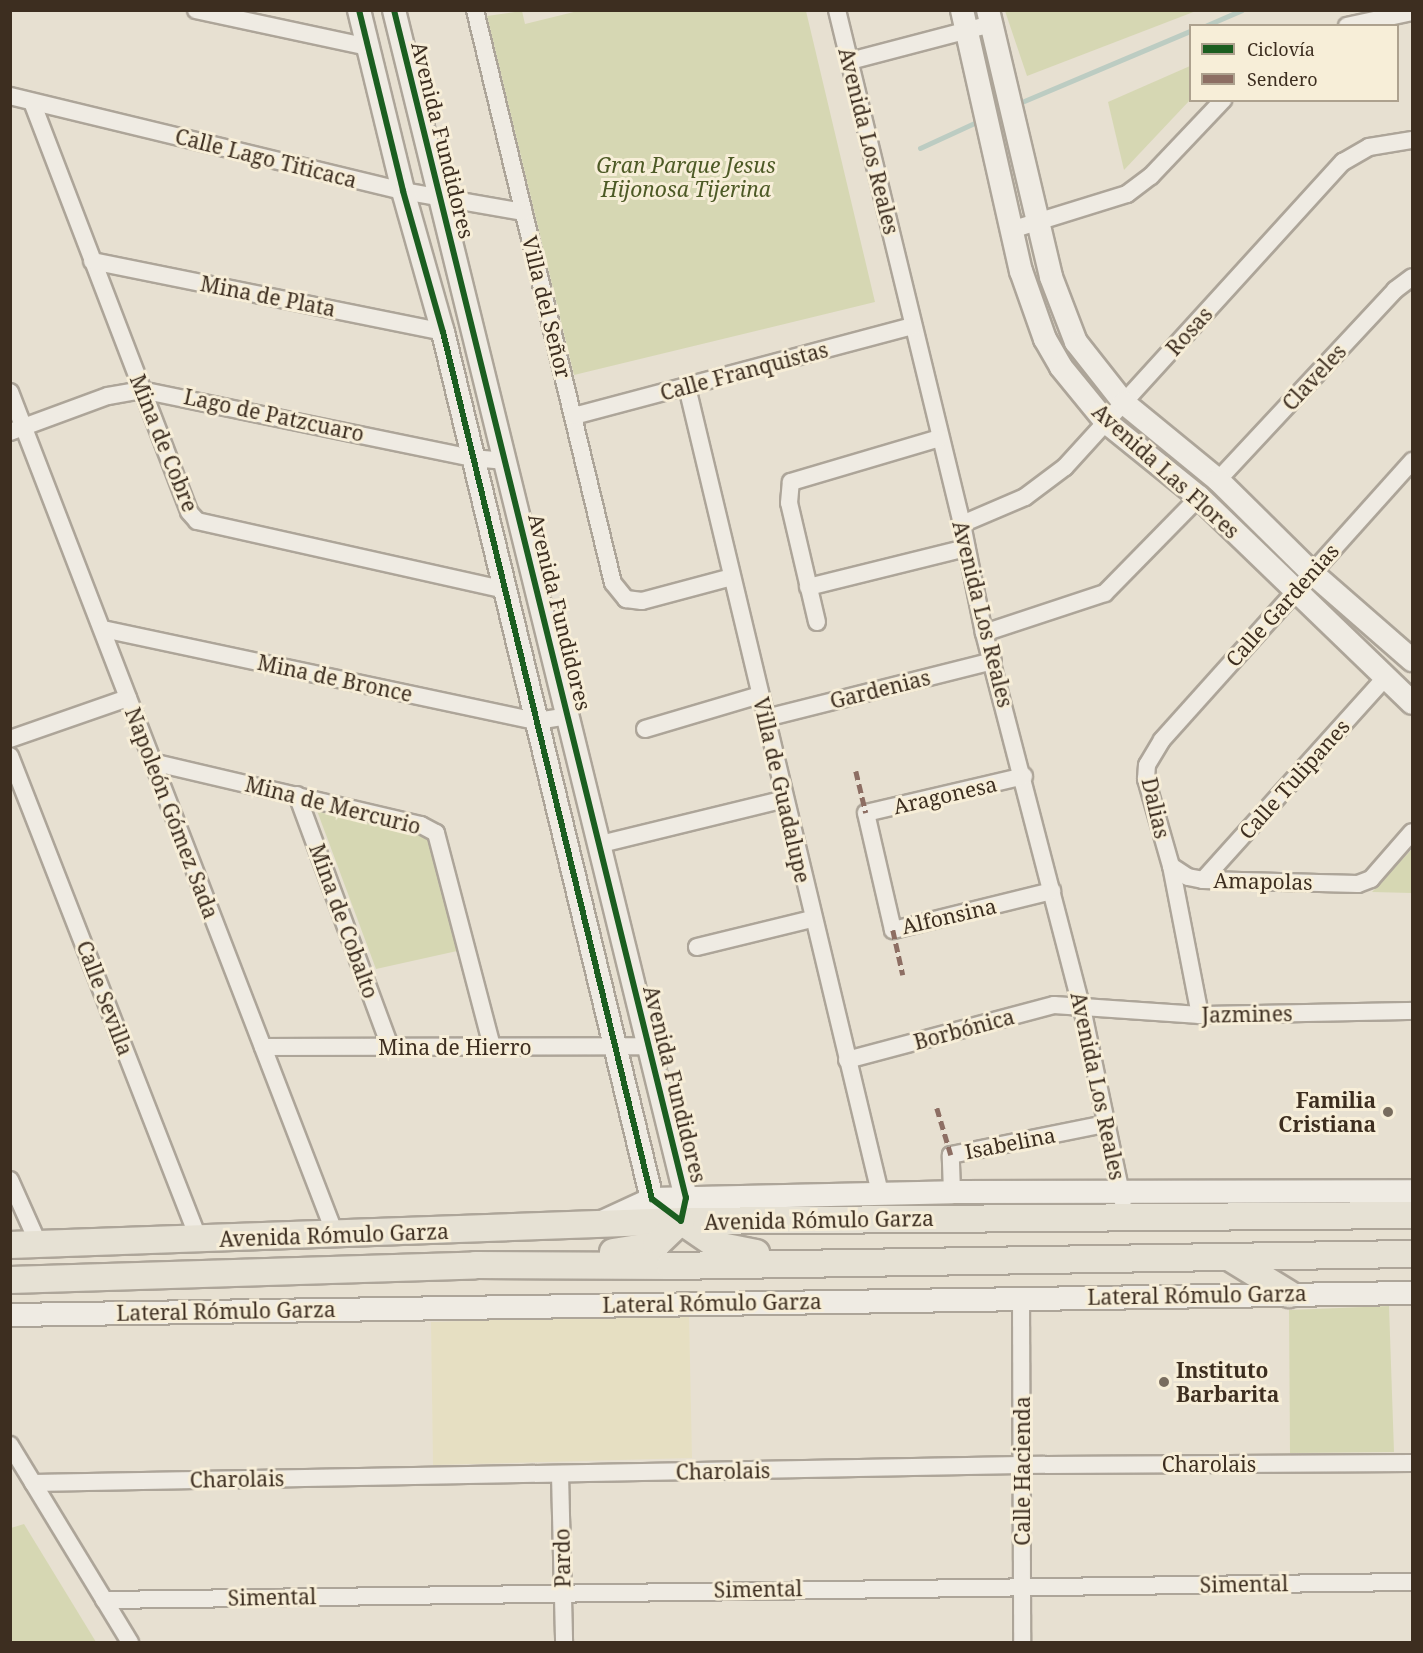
<!DOCTYPE html>
<meta charset="utf-8">
<style>
body{margin:0}
#map{position:relative;width:1423px;height:1653px;overflow:hidden;background:#e7e0d1;font-family:"Noto Serif",serif}
div>[style]{position:absolute}
.farmland>*{inset:0;background:#e6dfc2}
.green>*{inset:0;background:#d6d7b3}
.stream>*{height:5px;margin:-2.5px;padding:0 2.5px;transform-origin:2.5px;border-radius:2.5px;background:#bcccc2}
.roads{filter:drop-shadow(2px 0 #ada599) drop-shadow(-2px 0 #ada599) drop-shadow(0 2px #ada599) drop-shadow(0 -2px #ada599)}
.street>*{height:16px;margin:-8px;padding:0 8px;transform-origin:8px;border-radius:8px;background:#efebe3}
.secondary>*{height:22px;margin:-11px;padding:0 11px;transform-origin:11px;border-radius:11px;background:#efebe3}
.primary>*{height:26px;margin:-13px;padding:0 13px;transform-origin:13px;border-radius:13px;background:#e6e1d4}
.quiet>*{height:4.5px;margin-top:-2.25px;transform-origin:0;background:repeating-linear-gradient(90deg,#8d6e63 0 9px,transparent 0 13.5px)}
.cycleway>*{height:6px;margin:-3px;padding:0 3px;transform-origin:3px;border-radius:3px;background:#1b5e20}
.dots>*{width:16px;height:16px;translate:-50% -50%;box-sizing:border-box;border:3px solid #f7eed8;border-radius:50%}
span{translate:-50% -50%;white-space:nowrap;text-align:center;line-height:1.15;-webkit-text-stroke:6px #f7eed8;paint-order:stroke}
.street-label{font-size:21px;color:#3d2e20}
.park-label{font-size:21px;color:#4d5a26;font-style:italic}
.poi-label{font-size:21px;color:#3d2e20;font-weight:700}
.right{translate:-100% -50%;text-align:right}
.left{translate:0 -50%;text-align:left}
.frame{position:absolute;inset:0;border:12px solid #3d2e20;pointer-events:none}
.legend{position:absolute;left:1189px;top:24px;width:210px;height:78px;box-sizing:border-box;background:#f7eed8;border:2px solid #ada18e;margin:0;padding:8px 10px;list-style:none;font-size:18px;color:#3d2e20}
.legend li{display:flex;align-items:center;gap:12px;height:30px}
.legend b{width:30px;border:2px solid #ada18e}
</style>
<div id="map">
<div class="farmland">
<i style="clip-path:polygon(689px 1314px,692px 1458px,433px 1465px,431px 1322px)"></i>
</div>
<div class="green">
<i style="clip-path:polygon(582px 10px,806px 11px,875px 302px,574px 375px,487px 16px,522px 11px,525px 24px)"></i>
<i style="clip-path:polygon(1005px 11px,1005px 10px,1196px 11px,1027px 76px)"></i>
<i style="clip-path:polygon(1190px 66px,1190px 100px,1124px 170px,1108px 102px)"></i>
<i style="clip-path:polygon(316px 808px,432px 832px,457px 951px,376px 969px)"></i>
<i style="clip-path:polygon(1412px 849px,1412px 893px,1372px 892px)"></i>
<i style="clip-path:polygon(1389px 1306px,1394px 1452px,1290px 1453px,1289px 1310px)"></i>
<i style="clip-path:polygon(24px 1524px,96px 1642px,11px 1642px,11px 1528px)"></i>
</div>
<div class="stream">
<i style="left:1205px;top:26px;width:40px;rotate:-23.4deg"></i>
<i style="left:1017px;top:104px;width:188px;rotate:-22.9deg"></i>
<i style="left:920px;top:148px;width:67px;rotate:-24.7deg"></i>
</div>
<div class="roads">
<div class="street">
<i style="left:196px;top:10px;width:176px;rotate:12.1deg"></i>
<i style="left:475px;top:10px;width:589px;rotate:76.46deg"></i>
<i style="left:613px;top:583px;width:21px;rotate:51deg"></i>
<i style="left:626px;top:599px;width:16px;rotate:7deg"></i>
<i style="left:642px;top:601px;width:93px;rotate:-14.9deg"></i>
<i style="left:837px;top:10px;width:529px;rotate:76.33deg"></i>
<i style="left:962px;top:524px;width:111px;rotate:78.6deg"></i>
<i style="left:984px;top:633px;width:388px;rotate:75.4deg"></i>
<i style="left:1082px;top:1008px;width:198px;rotate:78.1deg"></i>
<i style="left:1347px;top:26px;width:66px;rotate:-12.2deg"></i>
<i style="left:850px;top:61px;width:146px;rotate:-14.7deg"></i>
<i style="left:10px;top:96px;width:404px;rotate:13.6deg"></i>
<i style="left:403px;top:191px;width:122px;rotate:9.9deg"></i>
<i style="left:32px;top:102px;width:439px;rotate:69deg"></i>
<i style="left:189px;top:512px;width:12px;rotate:48deg"></i>
<i style="left:197px;top:521px;width:317px;rotate:12.6deg"></i>
<i style="left:1011px;top:230px;width:121px;rotate:-17.2deg"></i>
<i style="left:1127px;top:194px;width:30px;rotate:-37deg"></i>
<i style="left:1151px;top:176px;width:105px;rotate:-46.5deg"></i>
<i style="left:92px;top:261px;width:358px;rotate:11.4deg"></i>
<i style="left:687px;top:387px;width:829px;rotate:76.53deg"></i>
<i style="left:10px;top:392px;width:903px;rotate:68.89deg"></i>
<i style="left:574px;top:416px;width:351px;rotate:-14.9deg"></i>
<i style="left:10px;top:432px;width:104px;rotate:-20.2deg"></i>
<i style="left:108px;top:396px;width:34px;rotate:-10deg"></i>
<i style="left:141px;top:390px;width:338px;rotate:11.6deg"></i>
<i style="left:472px;top:458px;width:34px;rotate:5deg"></i>
<i style="left:1218px;top:480px;width:260px;rotate:-47deg"></i>
<i style="left:1395px;top:290px;width:21px;rotate:-37deg"></i>
<i style="left:962px;top:524px;width:69px;rotate:-23.2deg"></i>
<i style="left:1025px;top:497px;width:50px;rotate:-36.9deg"></i>
<i style="left:1065px;top:467px;width:413px;rotate:-47.7deg"></i>
<i style="left:1343px;top:162px;width:30px;rotate:-30deg"></i>
<i style="left:1369px;top:147px;width:44px;rotate:-9.2deg"></i>
<i style="left:808px;top:587px;width:163px;rotate:-13.9deg"></i>
<i style="left:817px;top:622px;width:122px;rotate:-103.2deg"></i>
<i style="left:789px;top:503px;width:21px;rotate:-85deg"></i>
<i style="left:791px;top:482px;width:155px;rotate:-16.5deg"></i>
<i style="left:103px;top:629px;width:444px;rotate:12deg"></i>
<i style="left:537px;top:721px;width:31px;rotate:-9deg"></i>
<i style="left:984px;top:633px;width:127px;rotate:-18.3deg"></i>
<i style="left:1105px;top:593px;width:134px;rotate:-45.6deg"></i>
<i style="left:766px;top:718px;width:234px;rotate:-14.1deg"></i>
<i style="left:645px;top:729px;width:120px;rotate:-16.5deg"></i>
<i style="left:10px;top:739px;width:125px;rotate:-19.2deg"></i>
<i style="left:10px;top:756px;width:520px;rotate:68.67deg"></i>
<i style="left:152px;top:762px;width:276px;rotate:13.2deg"></i>
<i style="left:421px;top:825px;width:17px;rotate:28deg"></i>
<i style="left:436px;top:833px;width:221px;rotate:75.3deg"></i>
<i style="left:1024px;top:776px;width:162px;rotate:166.8deg"></i>
<i style="left:866px;top:813px;width:120px;rotate:77deg"></i>
<i style="left:893px;top:930px;width:164px;rotate:-13.8deg"></i>
<i style="left:297px;top:795px;width:269px;rotate:69.7deg"></i>
<i style="left:601px;top:844px;width:189px;rotate:-13.7deg"></i>
<i style="left:1171px;top:866px;width:20px;rotate:33deg"></i>
<i style="left:1188px;top:877px;width:15px;rotate:11deg"></i>
<i style="left:1203px;top:880px;width:155px;rotate:1.5deg"></i>
<i style="left:1358px;top:884px;width:14px;rotate:-21deg"></i>
<i style="left:1371px;top:879px;width:62px;rotate:-48.9deg"></i>
<i style="left:1203px;top:880px;width:273px;rotate:-48deg"></i>
<i style="left:697px;top:947px;width:118px;rotate:-13.7deg"></i>
<i style="left:1200px;top:1015px;width:152px;rotate:-101deg"></i>
<i style="left:1171px;top:866px;width:91px;rotate:-106deg"></i>
<i style="left:1146px;top:779px;width:14px;rotate:-86deg"></i>
<i style="left:1147px;top:765px;width:29px;rotate:-59deg"></i>
<i style="left:1162px;top:740px;width:375px;rotate:-48.1deg"></i>
<i style="left:263px;top:1047px;width:384px;rotate:-0.1deg"></i>
<i style="left:847px;top:1060px;width:214px;rotate:-14.9deg"></i>
<i style="left:1054px;top:1005px;width:146px;rotate:3.9deg"></i>
<i style="left:1200px;top:1015px;width:212px;rotate:-1.1deg"></i>
<i style="left:10px;top:1180px;width:69px;rotate:66deg"></i>
<i style="left:952px;top:1192px;width:37px;rotate:-92deg"></i>
<i style="left:951px;top:1155px;width:157px;rotate:-11.4deg"></i>
<i style="left:1021px;top:1299px;width:343px;rotate:89.8deg"></i>
<i style="left:10px;top:1445px;width:231px;rotate:58.7deg"></i>
<i style="left:560px;top:1474px;width:168px;rotate:88.6deg"></i>
<i style="left:33px;top:1483px;width:988px;rotate:-1.04deg"></i>
<i style="left:1021px;top:1465px;width:391px;rotate:-0.3deg"></i>
<i style="left:104px;top:1600px;width:1308px;rotate:-0.79deg"></i>
</div>
<div class="secondary">
<i style="left:359px;top:10px;width:186px;rotate:76.3deg"></i>
<i style="left:403px;top:191px;width:147px;rotate:74.2deg"></i>
<i style="left:443px;top:332px;width:892px;rotate:76.45deg"></i>
<i style="left:652px;top:1199px;width:36px;rotate:37deg"></i>
<i style="left:681px;top:1221px;width:24px;rotate:-78deg"></i>
<i style="left:686px;top:1198px;width:1223px;rotate:-103.81deg"></i>
<i style="left:962px;top:10px;width:268px;rotate:77.3deg"></i>
<i style="left:1021px;top:271px;width:72px;rotate:70.6deg"></i>
<i style="left:1045px;top:339px;width:32px;rotate:60deg"></i>
<i style="left:1061px;top:367px;width:71px;rotate:50.7deg"></i>
<i style="left:1106px;top:422px;width:119px;rotate:38.9deg"></i>
<i style="left:1199px;top:497px;width:296px;rotate:44deg"></i>
<i style="left:988px;top:10px;width:274px;rotate:76.7deg"></i>
<i style="left:1051px;top:277px;width:70px;rotate:69deg"></i>
<i style="left:1076px;top:342px;width:78px;rotate:51.8deg"></i>
<i style="left:1124px;top:403px;width:122px;rotate:39.3deg"></i>
<i style="left:1218px;top:480px;width:131px;rotate:44.7deg"></i>
<i style="left:1311px;top:572px;width:134px;rotate:41.1deg"></i>
<i style="left:600px;top:1223px;width:57px;rotate:-24.8deg"></i>
<i style="left:652px;top:1199px;width:300px;rotate:-1.3deg"></i>
<i style="left:952px;top:1192px;width:460px;rotate:-0.1deg"></i>
<i style="left:10px;top:1315px;width:1402px;rotate:-0.9deg"></i>
</div>
<div class="primary">
<i style="left:681px;top:1221px;width:42px;rotate:34.4deg"></i>
<i style="left:716px;top:1245px;width:41px;rotate:11.3deg"></i>
<i style="left:10px;top:1245px;width:671px;rotate:-2.05deg"></i>
<i style="left:681px;top:1221px;width:731px;rotate:-0.47deg"></i>
<i style="left:613px;top:1252px;width:44px;rotate:-9.2deg"></i>
<i style="left:656px;top:1245px;width:35px;rotate:-44deg"></i>
<i style="left:1232px;top:1259px;width:67px;rotate:31.6deg"></i>
<i style="left:10px;top:1280px;width:465px;rotate:-1.8deg"></i>
<i style="left:475px;top:1265px;width:195px;rotate:0.3deg"></i>
<i style="left:670px;top:1266px;width:742px;rotate:-0.93deg"></i>
</div>
</div>
<div class="quiet">
<i style="left:856px;top:771px;width:43px;rotate:76.6deg"></i>
<i style="left:893px;top:930px;width:46px;rotate:77.5deg"></i>
<i style="left:937px;top:1108px;width:49px;rotate:73.4deg"></i>
</div>
<div class="cycleway">
<i style="left:359px;top:10px;width:186px;rotate:76.3deg"></i>
<i style="left:403px;top:191px;width:147px;rotate:74.2deg"></i>
<i style="left:443px;top:332px;width:892px;rotate:76.45deg"></i>
<i style="left:652px;top:1199px;width:36px;rotate:37deg"></i>
<i style="left:681px;top:1221px;width:24px;rotate:-78deg"></i>
<i style="left:686px;top:1198px;width:1223px;rotate:-103.81deg"></i>
</div>
<div class="dots">
<i style="left:1388px;top:1112px;background:#786c5e"></i>
<i style="left:1164px;top:1382px;background:#786c5e"></i>
</div>
<div class="street-label">
<span style="left:443px;top:140px;rotate:76deg">Avenida Fundidores</span>
<span style="left:869px;top:141px;rotate:76deg">Avenida Los Reales</span>
<span style="left:266px;top:158px;rotate:14deg">Calle Lago Titicaca</span>
<span style="left:268px;top:296px;rotate:11deg">Mina de Plata</span>
<span style="left:547px;top:307px;rotate:76deg">Villa del Señor</span>
<span style="left:1189px;top:331px;rotate:-48deg">Rosas</span>
<span style="left:744px;top:371px;rotate:-15deg">Calle Franquistas</span>
<span style="left:1314px;top:377px;rotate:-47deg">Claveles</span>
<span style="left:274px;top:415px;rotate:12deg">Lago de Patzcuaro</span>
<span style="left:164px;top:443px;rotate:68deg">Mina de Cobre</span>
<span style="left:1166px;top:471px;rotate:42deg">Avenida Las Flores</span>
<span style="left:1282px;top:605px;rotate:-48deg">Calle Gardenias</span>
<span style="left:560px;top:612px;rotate:76deg">Avenida Fundidores</span>
<span style="left:983px;top:614px;rotate:76deg">Avenida Los Reales</span>
<span style="left:335px;top:678px;rotate:12deg">Mina de Bronce</span>
<span style="left:880px;top:689px;rotate:-14deg">Gardenias</span>
<span style="left:1294px;top:779px;rotate:-48deg">Calle Tulipanes</span>
<span style="left:782px;top:790px;rotate:77deg">Villa de Guadalupe</span>
<span style="left:945px;top:795px;rotate:-13deg">Aragonesa</span>
<span style="left:333px;top:805px;rotate:14deg">Mina de Mercurio</span>
<span style="left:1156px;top:808px;rotate:77deg">Dalias</span>
<span style="left:172px;top:813px;rotate:69deg">Napoleón Gómez Sada</span>
<span style="left:1263px;top:881px;rotate:1deg">Amapolas</span>
<span style="left:949px;top:916px;rotate:-13deg">Alfonsina</span>
<span style="left:344px;top:921px;rotate:70deg">Mina de Cobalto</span>
<span style="left:105px;top:998px;rotate:69deg">Calle Sevilla</span>
<span style="left:1247px;top:1014px;rotate:-1deg">Jazmines</span>
<span style="left:964px;top:1029px;rotate:-15deg">Borbónica</span>
<span style="left:455px;top:1047px">Mina de Hierro</span>
<span style="left:675px;top:1084px;rotate:76deg">Avenida Fundidores</span>
<span style="left:1098px;top:1086px;rotate:78deg">Avenida Los Reales</span>
<span style="left:1010px;top:1143px;rotate:-11deg">Isabelina</span>
<span style="left:819px;top:1220px;rotate:-1deg">Avenida Rómulo Garza</span>
<span style="left:334px;top:1235px;rotate:-2deg">Avenida Rómulo Garza</span>
<span style="left:1197px;top:1295px;rotate:-1deg">Lateral Rómulo Garza</span>
<span style="left:712px;top:1303px;rotate:-1deg">Lateral Rómulo Garza</span>
<span style="left:226px;top:1311px;rotate:-1deg">Lateral Rómulo Garza</span>
<span style="left:1209px;top:1464px">Charolais</span>
<span style="left:723px;top:1471px;rotate:-1deg">Charolais</span>
<span style="left:1022px;top:1471px;rotate:-90deg">Calle Hacienda</span>
<span style="left:237px;top:1479px;rotate:-1deg">Charolais</span>
<span style="left:562px;top:1558px;rotate:-91deg">Pardo</span>
<span style="left:1244px;top:1584px;rotate:-1deg">Simental</span>
<span style="left:758px;top:1589px;rotate:-1deg">Simental</span>
<span style="left:272px;top:1597px;rotate:-1deg">Simental</span>
</div>
<div class="park-label">
<span style="left:686px;top:177px">Gran Parque Jesus<br>Hijonosa Tijerina</span>
</div>
<div class="poi-label">
<span class="right" style="left:1376px;top:1112px">Familia<br>Cristiana</span>
<span class="left" style="left:1176px;top:1382px">Instituto<br>Barbarita</span>
</div>
<div class="frame"></div>
<ul class="legend">
<li><b style="height:8px;background:#1b5e20"></b>Ciclovía</li>
<li><b style="height:8px;background:#8d6e63"></b>Sendero</li>
</ul>
</div>
